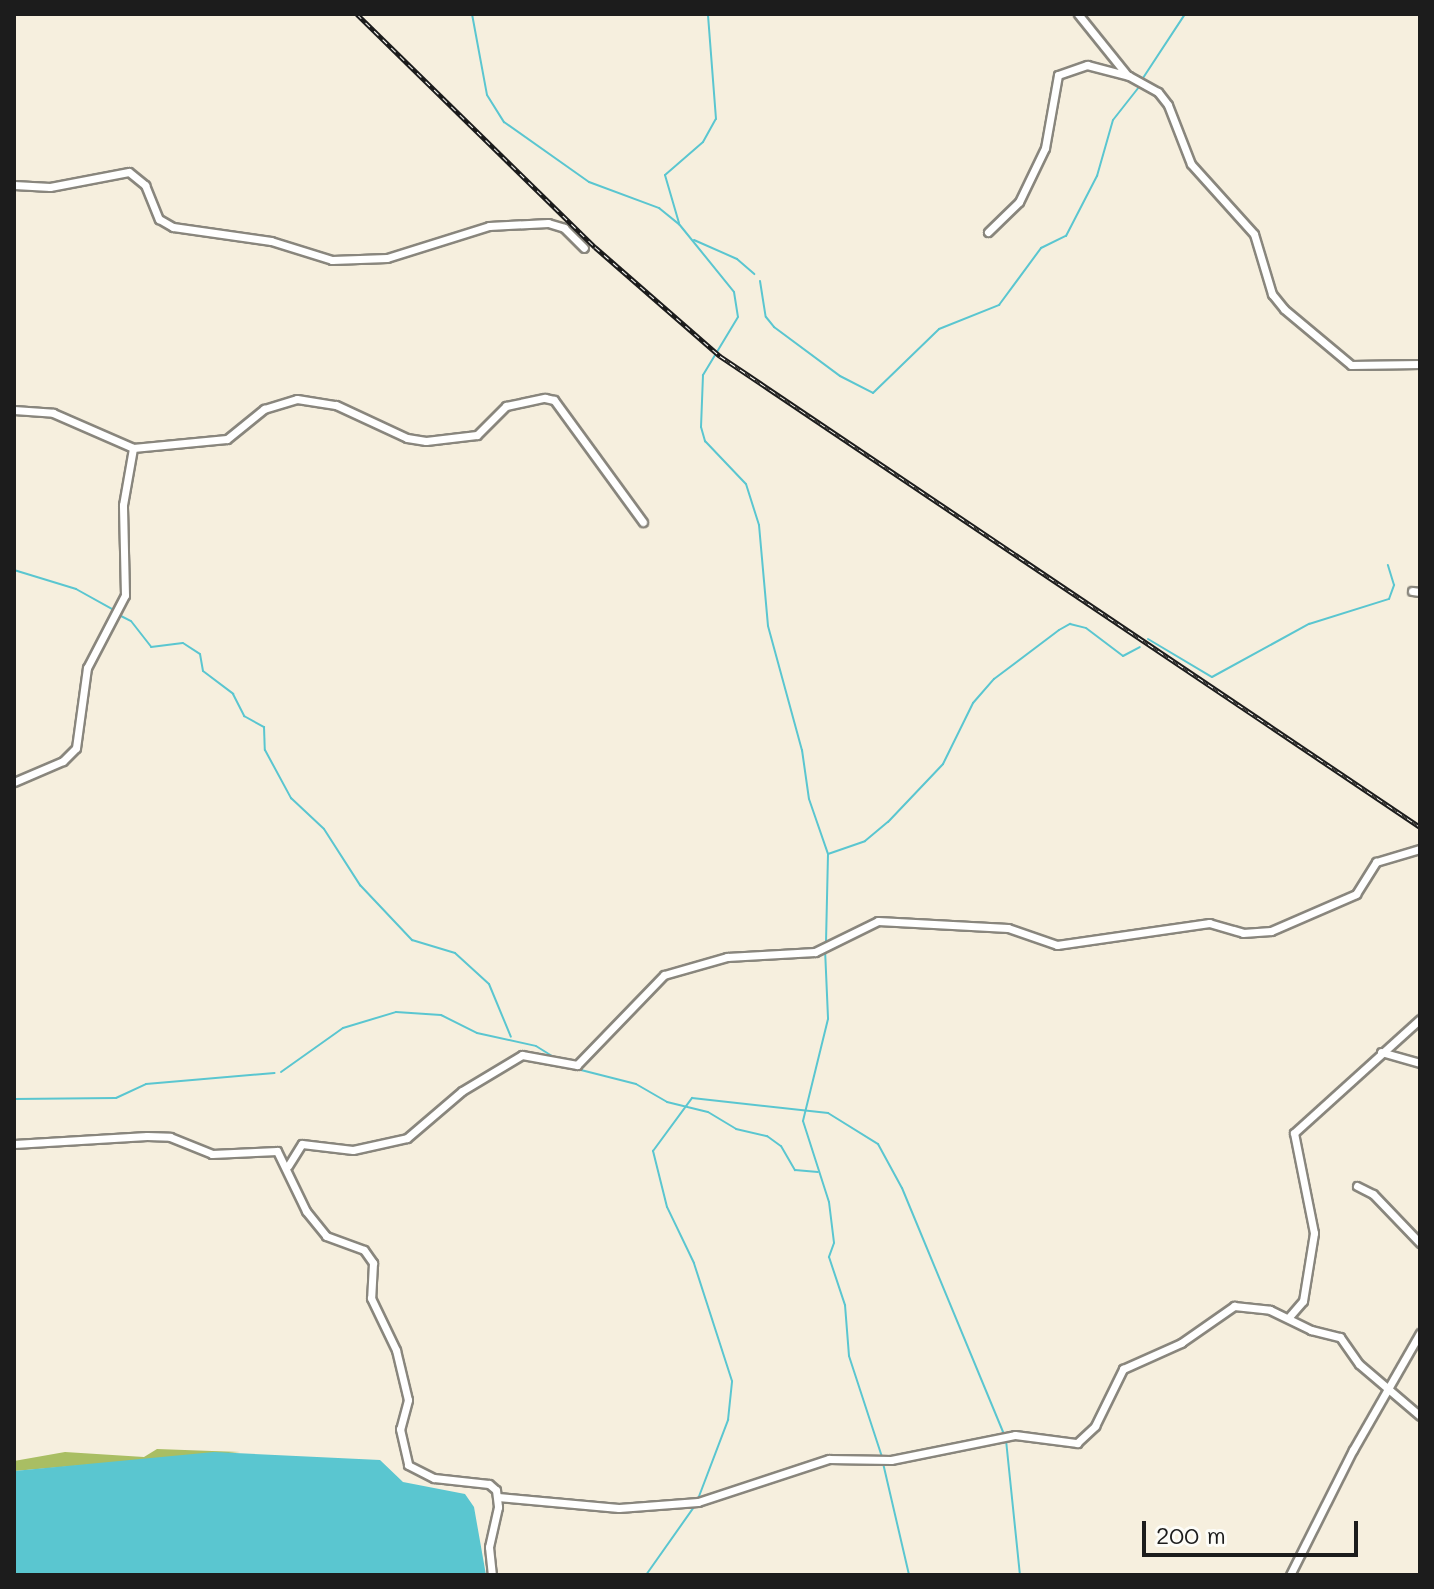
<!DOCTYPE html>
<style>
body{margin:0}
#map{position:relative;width:1434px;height:1589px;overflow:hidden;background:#f6efde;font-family:Mali,sans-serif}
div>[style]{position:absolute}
.green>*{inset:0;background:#a9be63}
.water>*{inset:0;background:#5ac6d0}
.stream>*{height:2px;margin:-1px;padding:0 1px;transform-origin:1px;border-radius:1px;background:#5ac6d0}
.roads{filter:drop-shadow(2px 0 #89867d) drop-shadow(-2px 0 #89867d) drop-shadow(0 2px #89867d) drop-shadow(0 -2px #89867d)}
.minor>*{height:7px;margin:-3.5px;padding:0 3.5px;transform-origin:3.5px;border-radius:3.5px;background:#fff}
.rail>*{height:5px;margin-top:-2.5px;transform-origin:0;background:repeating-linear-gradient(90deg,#fdfcf7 0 6px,#1c1c1c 0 12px);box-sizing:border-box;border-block:2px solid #1c1c1c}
span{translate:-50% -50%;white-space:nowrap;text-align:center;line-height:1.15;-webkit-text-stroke:8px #fdfcf7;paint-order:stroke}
.frame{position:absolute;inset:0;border:16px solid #1c1c1c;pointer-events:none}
.scale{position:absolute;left:1142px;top:1521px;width:216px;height:36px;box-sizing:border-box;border:4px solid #1c1c1c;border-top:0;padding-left:10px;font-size:24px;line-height:28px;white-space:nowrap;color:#1c1c1c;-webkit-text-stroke:6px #fdfcf7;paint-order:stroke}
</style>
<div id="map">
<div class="green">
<i style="clip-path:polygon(157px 1449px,240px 1452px,14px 1471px,14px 1461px,65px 1452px,144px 1457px)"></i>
</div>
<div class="water">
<i style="clip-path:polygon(214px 1452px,380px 1460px,403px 1482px,465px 1494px,474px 1507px,486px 1575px,14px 1575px,14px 1471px)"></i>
</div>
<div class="stream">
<i style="left:472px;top:14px;width:82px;rotate:79.5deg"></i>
<i style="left:487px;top:95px;width:32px;rotate:58deg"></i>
<i style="left:504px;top:122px;width:104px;rotate:35.2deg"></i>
<i style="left:589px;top:182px;width:75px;rotate:20.4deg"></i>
<i style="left:659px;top:208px;width:26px;rotate:39deg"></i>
<i style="left:679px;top:224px;width:87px;rotate:51deg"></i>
<i style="left:734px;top:292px;width:25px;rotate:81deg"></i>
<i style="left:738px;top:317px;width:68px;rotate:121.1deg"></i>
<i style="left:703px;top:375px;width:52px;rotate:92.2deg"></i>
<i style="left:701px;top:427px;width:15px;rotate:74deg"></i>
<i style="left:705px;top:441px;width:59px;rotate:46.4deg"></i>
<i style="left:746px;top:484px;width:43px;rotate:72.4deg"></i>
<i style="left:759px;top:525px;width:101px;rotate:84.9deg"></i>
<i style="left:768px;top:626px;width:129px;rotate:74.7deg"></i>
<i style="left:802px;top:750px;width:49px;rotate:81.9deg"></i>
<i style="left:809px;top:799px;width:58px;rotate:70.9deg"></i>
<i style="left:828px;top:854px;width:89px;rotate:91.3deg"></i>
<i style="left:1143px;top:78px;width:77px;rotate:-56.7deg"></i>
<i style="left:679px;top:223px;width:50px;rotate:-106.3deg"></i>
<i style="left:665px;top:175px;width:50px;rotate:-41deg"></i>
<i style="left:703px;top:142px;width:26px;rotate:-61deg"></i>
<i style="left:716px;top:119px;width:105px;rotate:-94.4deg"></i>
<i style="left:694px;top:240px;width:47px;rotate:23.8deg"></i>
<i style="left:737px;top:259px;width:23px;rotate:41deg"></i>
<i style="left:760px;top:281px;width:36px;rotate:81deg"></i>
<i style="left:766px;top:317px;width:13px;rotate:51deg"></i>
<i style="left:774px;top:327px;width:82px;rotate:36.6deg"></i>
<i style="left:840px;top:376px;width:37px;rotate:27deg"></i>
<i style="left:873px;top:393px;width:92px;rotate:-44.1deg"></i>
<i style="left:939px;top:329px;width:65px;rotate:-21.8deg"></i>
<i style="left:999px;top:305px;width:71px;rotate:-53.6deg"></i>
<i style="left:1041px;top:248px;width:28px;rotate:-26deg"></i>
<i style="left:1066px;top:236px;width:68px;rotate:-62.7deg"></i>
<i style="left:1097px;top:176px;width:58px;rotate:-74.1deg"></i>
<i style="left:1113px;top:120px;width:42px;rotate:-51.8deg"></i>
<i style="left:14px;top:570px;width:65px;rotate:17deg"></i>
<i style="left:76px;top:589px;width:41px;rotate:29.1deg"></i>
<i style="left:119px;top:615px;width:13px;rotate:27deg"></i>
<i style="left:131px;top:621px;width:33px;rotate:52deg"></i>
<i style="left:151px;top:647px;width:32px;rotate:-7deg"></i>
<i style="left:183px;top:643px;width:20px;rotate:33deg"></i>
<i style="left:200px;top:654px;width:17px;rotate:80deg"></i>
<i style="left:203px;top:671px;width:38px;rotate:37deg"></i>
<i style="left:233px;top:694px;width:25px;rotate:63deg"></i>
<i style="left:244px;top:716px;width:23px;rotate:29deg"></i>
<i style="left:264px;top:727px;width:23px;rotate:88deg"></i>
<i style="left:265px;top:750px;width:55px;rotate:61.6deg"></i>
<i style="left:291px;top:798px;width:45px;rotate:43.2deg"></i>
<i style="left:324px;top:829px;width:67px;rotate:57.3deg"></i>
<i style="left:360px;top:885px;width:76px;rotate:46.6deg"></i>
<i style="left:412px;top:940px;width:45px;rotate:16.8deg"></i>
<i style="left:455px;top:953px;width:46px;rotate:42.4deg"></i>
<i style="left:489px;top:984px;width:57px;rotate:67.5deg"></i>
<i style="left:1148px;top:639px;width:74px;rotate:30.7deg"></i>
<i style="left:1212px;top:677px;width:111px;rotate:-28.7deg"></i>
<i style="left:1309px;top:624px;width:84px;rotate:-17.4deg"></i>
<i style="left:1389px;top:599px;width:15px;rotate:-70deg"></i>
<i style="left:1394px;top:585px;width:21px;rotate:-107deg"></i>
<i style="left:828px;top:854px;width:39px;rotate:-19deg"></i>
<i style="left:865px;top:841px;width:30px;rotate:-40deg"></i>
<i style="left:888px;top:822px;width:80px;rotate:-46.5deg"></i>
<i style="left:943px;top:764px;width:68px;rotate:-63.8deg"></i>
<i style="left:973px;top:703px;width:32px;rotate:-49deg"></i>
<i style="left:994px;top:679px;width:81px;rotate:-37deg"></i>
<i style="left:1059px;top:630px;width:13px;rotate:-29deg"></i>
<i style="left:1070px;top:624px;width:16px;rotate:14deg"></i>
<i style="left:1086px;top:628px;width:46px;rotate:37.1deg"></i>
<i style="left:1123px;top:656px;width:19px;rotate:-28deg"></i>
<i style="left:825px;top:949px;width:70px;rotate:87.5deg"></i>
<i style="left:828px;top:1019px;width:105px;rotate:103.8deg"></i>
<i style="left:803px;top:1121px;width:85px;rotate:72.2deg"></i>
<i style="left:829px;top:1202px;width:41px;rotate:83deg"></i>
<i style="left:834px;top:1243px;width:15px;rotate:110deg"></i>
<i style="left:829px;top:1257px;width:51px;rotate:71.6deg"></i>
<i style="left:845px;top:1305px;width:51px;rotate:85.5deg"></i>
<i style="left:849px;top:1356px;width:106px;rotate:71.9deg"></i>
<i style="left:577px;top:1069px;width:61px;rotate:14.3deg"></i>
<i style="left:636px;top:1084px;width:36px;rotate:30deg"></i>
<i style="left:667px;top:1102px;width:42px;rotate:13.7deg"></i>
<i style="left:708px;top:1112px;width:33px;rotate:31deg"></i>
<i style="left:736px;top:1129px;width:32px;rotate:13deg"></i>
<i style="left:767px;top:1136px;width:17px;rotate:36deg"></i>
<i style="left:781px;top:1146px;width:28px;rotate:60deg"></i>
<i style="left:795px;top:1170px;width:23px;rotate:5deg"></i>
<i style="left:281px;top:1072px;width:76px;rotate:-35.4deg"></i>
<i style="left:343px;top:1028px;width:55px;rotate:-16.8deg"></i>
<i style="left:396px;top:1012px;width:45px;rotate:3.8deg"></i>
<i style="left:441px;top:1015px;width:40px;rotate:26.6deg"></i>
<i style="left:477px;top:1033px;width:60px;rotate:12.4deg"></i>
<i style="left:536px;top:1046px;width:25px;rotate:32deg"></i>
<i style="left:14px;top:1099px;width:102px;rotate:-0.6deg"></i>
<i style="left:116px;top:1098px;width:33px;rotate:-25deg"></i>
<i style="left:146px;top:1084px;width:129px;rotate:-4.9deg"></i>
<i style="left:1006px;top:1440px;width:136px;rotate:84.1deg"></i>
<i style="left:883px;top:1463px;width:115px;rotate:76.9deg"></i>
<i style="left:698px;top:1499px;width:85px;rotate:-69.2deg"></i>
<i style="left:728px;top:1420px;width:39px;rotate:-84deg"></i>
<i style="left:732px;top:1381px;width:124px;rotate:-107.9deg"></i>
<i style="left:694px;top:1263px;width:62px;rotate:-115.7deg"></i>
<i style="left:667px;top:1207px;width:58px;rotate:-104deg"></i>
<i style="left:653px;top:1151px;width:66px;rotate:-53.7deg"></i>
<i style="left:692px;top:1098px;width:137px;rotate:6.3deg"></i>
<i style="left:828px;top:1113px;width:59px;rotate:31.8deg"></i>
<i style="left:878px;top:1144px;width:50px;rotate:61.4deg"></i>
<i style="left:902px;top:1188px;width:266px;rotate:67.5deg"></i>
<i style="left:646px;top:1575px;width:87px;rotate:-54.8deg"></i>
</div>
<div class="roads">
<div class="minor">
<i style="left:1078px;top:14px;width:78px;rotate:51.2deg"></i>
<i style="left:14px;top:185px;width:36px;rotate:3deg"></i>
<i style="left:50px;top:187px;width:80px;rotate:-10.8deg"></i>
<i style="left:129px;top:172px;width:21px;rotate:39deg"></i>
<i style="left:145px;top:185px;width:37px;rotate:68deg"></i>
<i style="left:159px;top:219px;width:16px;rotate:30deg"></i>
<i style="left:173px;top:227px;width:99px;rotate:8.1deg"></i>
<i style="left:271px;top:241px;width:64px;rotate:17.3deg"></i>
<i style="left:332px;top:260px;width:55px;rotate:-2.1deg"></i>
<i style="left:387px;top:258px;width:107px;rotate:-17.4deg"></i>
<i style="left:489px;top:226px;width:59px;rotate:-2.9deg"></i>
<i style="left:548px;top:223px;width:17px;rotate:17deg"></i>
<i style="left:564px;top:228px;width:28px;rotate:45deg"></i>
<i style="left:988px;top:232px;width:43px;rotate:-44.1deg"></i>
<i style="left:1019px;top:202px;width:60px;rotate:-64.3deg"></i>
<i style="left:1045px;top:148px;width:74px;rotate:-79.9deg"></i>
<i style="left:1058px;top:75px;width:31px;rotate:-19deg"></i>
<i style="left:1087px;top:65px;width:43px;rotate:14.7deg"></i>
<i style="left:1129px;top:76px;width:33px;rotate:29deg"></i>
<i style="left:1158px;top:92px;width:16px;rotate:52deg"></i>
<i style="left:1168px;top:105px;width:63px;rotate:68.7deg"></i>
<i style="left:1191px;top:164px;width:94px;rotate:48deg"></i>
<i style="left:1254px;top:234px;width:63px;rotate:73.3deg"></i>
<i style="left:1272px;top:294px;width:19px;rotate:51deg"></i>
<i style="left:1284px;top:309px;width:87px;rotate:39.9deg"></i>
<i style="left:1351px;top:365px;width:69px;rotate:-0.8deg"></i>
<i style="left:14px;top:410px;width:39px;rotate:4deg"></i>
<i style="left:53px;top:413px;width:87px;rotate:23.6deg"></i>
<i style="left:133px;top:448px;width:94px;rotate:-5.5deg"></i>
<i style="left:227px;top:439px;width:48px;rotate:-39deg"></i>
<i style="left:264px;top:409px;width:34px;rotate:-17deg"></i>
<i style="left:297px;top:399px;width:39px;rotate:9deg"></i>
<i style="left:336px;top:405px;width:78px;rotate:24.9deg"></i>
<i style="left:407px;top:438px;width:19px;rotate:9deg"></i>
<i style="left:426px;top:441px;width:51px;rotate:-6.7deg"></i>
<i style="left:477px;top:435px;width:41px;rotate:-45deg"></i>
<i style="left:506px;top:406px;width:40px;rotate:-12deg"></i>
<i style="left:545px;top:398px;width:9px;rotate:13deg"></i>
<i style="left:554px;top:400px;width:151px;rotate:53.9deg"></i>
<i style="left:1412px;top:591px;width:8px;rotate:7deg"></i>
<i style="left:14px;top:782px;width:53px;rotate:-23.2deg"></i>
<i style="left:63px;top:761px;width:18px;rotate:-45deg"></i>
<i style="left:76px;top:748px;width:81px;rotate:-82.2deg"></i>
<i style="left:87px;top:668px;width:82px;rotate:-62.5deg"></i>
<i style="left:125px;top:595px;width:90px;rotate:-91.3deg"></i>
<i style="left:123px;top:505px;width:58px;rotate:-80deg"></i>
<i style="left:1381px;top:1052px;width:41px;rotate:15.8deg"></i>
<i style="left:14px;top:1144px;width:133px;rotate:-3.4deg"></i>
<i style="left:147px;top:1136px;width:23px;rotate:2deg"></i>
<i style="left:170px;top:1137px;width:45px;rotate:22deg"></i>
<i style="left:212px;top:1154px;width:65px;rotate:-2.6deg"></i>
<i style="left:277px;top:1151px;width:67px;rotate:64.2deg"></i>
<i style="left:306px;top:1211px;width:32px;rotate:51deg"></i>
<i style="left:326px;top:1236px;width:40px;rotate:20.2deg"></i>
<i style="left:364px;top:1250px;width:16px;rotate:55deg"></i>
<i style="left:373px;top:1263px;width:35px;rotate:93deg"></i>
<i style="left:371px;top:1298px;width:58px;rotate:64.3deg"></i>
<i style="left:396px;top:1350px;width:51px;rotate:76.5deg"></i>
<i style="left:408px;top:1400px;width:30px;rotate:105deg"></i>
<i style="left:400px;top:1429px;width:37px;rotate:77deg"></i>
<i style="left:408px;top:1465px;width:29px;rotate:27deg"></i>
<i style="left:434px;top:1478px;width:55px;rotate:6.2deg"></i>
<i style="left:489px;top:1484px;width:9px;rotate:41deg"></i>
<i style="left:496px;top:1490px;width:17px;rotate:83deg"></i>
<i style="left:498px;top:1507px;width:41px;rotate:102.7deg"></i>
<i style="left:489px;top:1547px;width:28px;rotate:84deg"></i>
<i style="left:288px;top:1166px;width:26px;rotate:-58deg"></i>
<i style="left:302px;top:1144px;width:51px;rotate:6.7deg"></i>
<i style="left:353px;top:1150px;width:55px;rotate:-12.5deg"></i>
<i style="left:407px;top:1138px;width:72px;rotate:-40.5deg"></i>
<i style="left:462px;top:1091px;width:70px;rotate:-31deg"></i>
<i style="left:522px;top:1055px;width:56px;rotate:10.3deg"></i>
<i style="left:577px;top:1065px;width:125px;rotate:-46deg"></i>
<i style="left:664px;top:975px;width:66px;rotate:-15.9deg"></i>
<i style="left:727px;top:957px;width:88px;rotate:-3.3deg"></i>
<i style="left:815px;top:952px;width:70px;rotate:-26.2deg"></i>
<i style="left:878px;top:921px;width:130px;rotate:3.1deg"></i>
<i style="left:1008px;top:928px;width:52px;rotate:19.1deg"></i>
<i style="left:1057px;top:945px;width:154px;rotate:-8.2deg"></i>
<i style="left:1209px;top:923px;width:35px;rotate:16deg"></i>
<i style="left:1243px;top:933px;width:28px;rotate:-4deg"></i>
<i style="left:1271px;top:931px;width:93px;rotate:-23.5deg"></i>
<i style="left:1356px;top:894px;width:38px;rotate:-58deg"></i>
<i style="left:1376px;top:862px;width:46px;rotate:-16.5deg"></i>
<i style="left:1357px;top:1186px;width:18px;rotate:27deg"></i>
<i style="left:1373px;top:1194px;width:68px;rotate:46.2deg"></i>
<i style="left:1289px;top:1317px;width:21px;rotate:-49deg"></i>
<i style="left:1303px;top:1301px;width:69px;rotate:-80.8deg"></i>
<i style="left:1314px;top:1233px;width:102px;rotate:-101.3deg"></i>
<i style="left:1294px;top:1133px;width:170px;rotate:-42.1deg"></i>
<i style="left:498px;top:1497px;width:121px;rotate:5.2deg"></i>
<i style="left:619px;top:1508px;width:79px;rotate:-4.3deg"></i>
<i style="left:698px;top:1502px;width:138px;rotate:-18.2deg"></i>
<i style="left:829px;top:1459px;width:62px;rotate:0.9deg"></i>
<i style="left:891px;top:1460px;width:126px;rotate:-11.4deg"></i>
<i style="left:1015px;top:1435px;width:63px;rotate:7.4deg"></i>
<i style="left:1077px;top:1443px;width:25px;rotate:-43deg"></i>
<i style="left:1095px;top:1426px;width:64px;rotate:-63.8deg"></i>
<i style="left:1123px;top:1369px;width:64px;rotate:-24.1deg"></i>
<i style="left:1181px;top:1343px;width:65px;rotate:-34.9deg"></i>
<i style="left:1234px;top:1306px;width:36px;rotate:6deg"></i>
<i style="left:1270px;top:1310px;width:46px;rotate:26deg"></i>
<i style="left:1311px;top:1330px;width:30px;rotate:14deg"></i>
<i style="left:1340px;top:1337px;width:33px;rotate:55deg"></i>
<i style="left:1359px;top:1364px;width:80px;rotate:40.4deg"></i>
<i style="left:1290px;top:1575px;width:140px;rotate:-63.3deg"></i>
<i style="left:1353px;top:1450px;width:135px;rotate:-60.2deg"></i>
</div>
</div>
<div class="rail">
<i style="left:357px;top:14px;width:333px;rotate:44.4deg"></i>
<i style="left:595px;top:247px;width:166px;rotate:41.1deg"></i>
<i style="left:720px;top:356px;width:844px;rotate:33.93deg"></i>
</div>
<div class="frame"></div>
<div class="scale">200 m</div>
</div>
